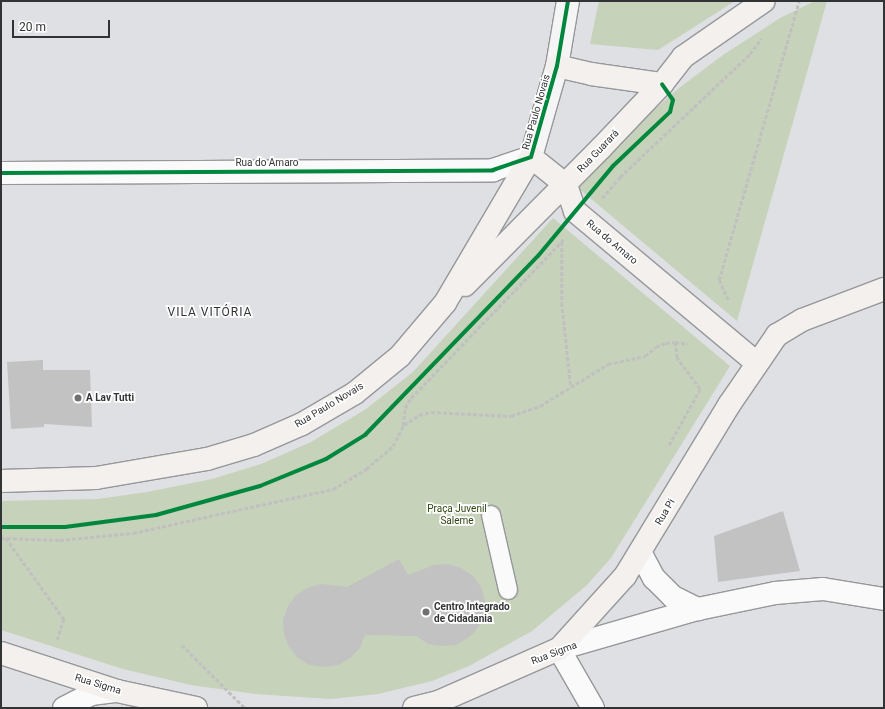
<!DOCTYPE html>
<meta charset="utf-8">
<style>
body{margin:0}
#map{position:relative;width:885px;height:709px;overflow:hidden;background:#dfe0e3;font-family:Roboto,sans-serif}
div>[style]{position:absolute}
.green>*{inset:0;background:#c6d2ba}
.building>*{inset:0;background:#c2c2c3}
.path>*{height:2.5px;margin-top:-1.25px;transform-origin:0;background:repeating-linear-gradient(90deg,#c0c0c1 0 4px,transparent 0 6px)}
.roads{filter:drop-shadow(1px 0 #96979a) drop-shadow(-1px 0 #96979a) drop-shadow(0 1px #96979a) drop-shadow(0 -1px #96979a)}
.lane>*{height:18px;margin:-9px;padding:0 9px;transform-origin:9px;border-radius:9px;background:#fafafb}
.street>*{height:22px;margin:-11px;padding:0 11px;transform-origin:11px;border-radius:11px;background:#fafafb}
.secondary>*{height:22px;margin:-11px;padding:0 11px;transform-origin:11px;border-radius:11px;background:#f6f5f5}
.primary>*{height:22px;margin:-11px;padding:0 11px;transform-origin:11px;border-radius:11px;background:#f3f0ee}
.cycleway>*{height:4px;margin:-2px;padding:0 2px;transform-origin:2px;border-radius:2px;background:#00873e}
.dots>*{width:11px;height:11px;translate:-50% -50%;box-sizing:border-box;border:2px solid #fff;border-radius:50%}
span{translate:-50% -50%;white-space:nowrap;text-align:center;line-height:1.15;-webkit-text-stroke:3.5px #fff;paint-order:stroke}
.street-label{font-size:10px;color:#323335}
.poi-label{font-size:10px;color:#323335;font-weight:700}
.left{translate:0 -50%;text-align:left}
.park-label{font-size:10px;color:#2f450f}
.quarter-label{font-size:12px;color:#323335;letter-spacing:1px}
.frame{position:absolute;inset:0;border:2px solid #323335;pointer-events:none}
.scale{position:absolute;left:12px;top:20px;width:98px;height:18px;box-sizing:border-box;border:2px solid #323335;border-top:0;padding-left:5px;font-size:12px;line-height:14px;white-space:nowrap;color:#323335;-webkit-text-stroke:3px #fff;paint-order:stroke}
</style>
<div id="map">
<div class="green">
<i style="clip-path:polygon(599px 1px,735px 1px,658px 50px,590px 44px)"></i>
<i style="clip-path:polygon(815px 1px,827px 1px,737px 321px,578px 188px,615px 144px,679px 88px,723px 55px,780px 18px)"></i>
<i style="clip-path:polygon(553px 218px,730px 366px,611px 558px,586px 586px,532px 631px,469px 666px,432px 681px,378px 694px,331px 699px,255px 694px,191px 685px,123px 669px,1px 630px,1px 501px,98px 499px,147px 492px,212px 479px,261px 464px,311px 442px,366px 409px,413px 372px)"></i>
</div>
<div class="building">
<i style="clip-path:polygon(43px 360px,43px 370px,90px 370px,92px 427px,44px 424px,44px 427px,11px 429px,7px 362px)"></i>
<i style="clip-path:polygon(783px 511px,800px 571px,718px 582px,714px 536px)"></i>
<i style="clip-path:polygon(399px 559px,408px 575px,434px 565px,448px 564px,461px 568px,473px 576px,481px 587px,485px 601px,484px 615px,478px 628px,468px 638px,456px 645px,442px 646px,428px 644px,416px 636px,365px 635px,360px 648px,350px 658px,338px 665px,324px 667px,310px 665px,298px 658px,289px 647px,284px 634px,283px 620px,288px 606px,296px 595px,308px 588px,321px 584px,347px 587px)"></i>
</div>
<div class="path">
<i style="left:602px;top:198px;width:28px;rotate:-49deg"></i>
<i style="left:620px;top:177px;width:179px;rotate:-43.4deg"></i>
<i style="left:750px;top:54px;width:19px;rotate:-54deg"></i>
<i style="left:562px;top:242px;width:61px;rotate:90deg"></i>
<i style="left:562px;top:303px;width:84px;rotate:83.9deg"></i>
<i style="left:728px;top:300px;width:22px;rotate:-114deg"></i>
<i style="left:719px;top:280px;width:290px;rotate:-74deg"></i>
<i style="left:404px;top:425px;width:18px;rotate:-34deg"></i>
<i style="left:419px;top:415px;width:12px;rotate:-14deg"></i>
<i style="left:431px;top:412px;width:80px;rotate:2.9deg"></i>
<i style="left:511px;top:416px;width:31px;rotate:-19deg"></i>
<i style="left:540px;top:406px;width:80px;rotate:-31.7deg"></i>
<i style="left:608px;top:364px;width:38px;rotate:-12deg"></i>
<i style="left:645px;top:356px;width:14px;rotate:-39deg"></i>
<i style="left:656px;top:347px;width:11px;rotate:-22deg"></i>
<i style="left:666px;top:343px;width:9px;rotate:-6deg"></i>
<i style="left:675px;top:342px;width:13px;rotate:9deg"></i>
<i style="left:669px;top:445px;width:64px;rotate:-61deg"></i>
<i style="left:700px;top:389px;width:39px;rotate:-127deg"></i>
<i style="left:677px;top:358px;width:16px;rotate:-97deg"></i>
<i style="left:1px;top:538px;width:59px;rotate:1.9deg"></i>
<i style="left:60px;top:540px;width:73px;rotate:-5.5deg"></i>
<i style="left:133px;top:533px;width:205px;rotate:-12.4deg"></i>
<i style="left:333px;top:489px;width:39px;rotate:-31deg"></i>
<i style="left:366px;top:469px;width:35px;rotate:-40deg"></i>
<i style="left:393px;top:446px;width:22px;rotate:-63deg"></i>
<i style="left:403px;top:426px;width:18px;rotate:-84deg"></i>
<i style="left:405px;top:408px;width:12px;rotate:-59deg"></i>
<i style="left:411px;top:398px;width:222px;rotate:-46.1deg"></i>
<i style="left:6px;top:538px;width:100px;rotate:54.4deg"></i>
<i style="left:64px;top:619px;width:24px;rotate:107deg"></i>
<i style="left:182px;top:645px;width:89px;rotate:45deg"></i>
</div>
<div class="roads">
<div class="lane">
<i style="left:491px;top:515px;width:77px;rotate:77.2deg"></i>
</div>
<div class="street">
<i style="left:1px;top:173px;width:492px;rotate:-0.3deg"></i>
<i style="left:493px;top:170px;width:40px;rotate:-18.9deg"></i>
<i style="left:640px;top:552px;width:30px;rotate:62deg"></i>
<i style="left:654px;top:578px;width:27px;rotate:45deg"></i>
<i style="left:673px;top:597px;width:28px;rotate:26deg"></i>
<i style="left:64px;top:708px;width:30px;rotate:-27deg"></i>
<i style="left:91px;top:694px;width:26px;rotate:-7deg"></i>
<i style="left:593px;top:708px;width:68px;rotate:-120deg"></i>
<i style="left:559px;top:649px;width:145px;rotate:-16.1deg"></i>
<i style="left:698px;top:609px;width:79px;rotate:-11.7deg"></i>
<i style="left:775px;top:593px;width:48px;rotate:-4.8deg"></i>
<i style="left:823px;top:589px;width:62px;rotate:9.3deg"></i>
</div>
<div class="secondary">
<i style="left:531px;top:157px;width:95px;rotate:-74.1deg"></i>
<i style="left:557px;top:66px;width:66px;rotate:-80.4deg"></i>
</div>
<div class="primary">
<i style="left:557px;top:66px;width:35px;rotate:13deg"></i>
<i style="left:591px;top:74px;width:72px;rotate:8deg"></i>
<i style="left:465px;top:285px;width:193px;rotate:-45.2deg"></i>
<i style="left:601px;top:148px;width:88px;rotate:-46.4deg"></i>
<i style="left:662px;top:84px;width:34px;rotate:-52deg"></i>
<i style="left:683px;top:57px;width:98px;rotate:-34.7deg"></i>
<i style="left:1px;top:481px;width:95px;rotate:-1.8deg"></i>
<i style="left:96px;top:478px;width:113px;rotate:-9.7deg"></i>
<i style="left:207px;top:459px;width:49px;rotate:-16.6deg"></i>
<i style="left:254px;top:445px;width:52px;rotate:-23.6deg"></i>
<i style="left:302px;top:424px;width:61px;rotate:-30.3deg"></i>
<i style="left:355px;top:393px;width:58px;rotate:-39.4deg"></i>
<i style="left:400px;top:356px;width:70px;rotate:-49.7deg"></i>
<i style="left:445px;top:303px;width:169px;rotate:-59.5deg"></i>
<i style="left:531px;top:157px;width:45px;rotate:38.7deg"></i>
<i style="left:566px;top:185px;width:28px;rotate:71deg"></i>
<i style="left:575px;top:211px;width:237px;rotate:39.9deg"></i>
<i style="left:1px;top:653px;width:122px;rotate:18.1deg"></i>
<i style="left:117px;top:691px;width:81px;rotate:12.1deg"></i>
<i style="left:414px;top:708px;width:25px;rotate:-14deg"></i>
<i style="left:438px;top:702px;width:132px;rotate:-23.7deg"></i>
<i style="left:559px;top:649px;width:98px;rotate:-47.9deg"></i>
<i style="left:625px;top:576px;width:200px;rotate:-58.7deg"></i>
<i style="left:729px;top:405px;width:85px;rotate:-55.6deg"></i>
<i style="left:777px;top:335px;width:29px;rotate:-31deg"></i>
<i style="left:802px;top:320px;width:88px;rotate:-20.7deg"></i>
</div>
</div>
<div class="cycleway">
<i style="left:1px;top:173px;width:492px;rotate:-0.3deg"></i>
<i style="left:493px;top:170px;width:40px;rotate:-18.9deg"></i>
<i style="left:531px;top:157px;width:95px;rotate:-74.1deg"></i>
<i style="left:557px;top:66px;width:66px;rotate:-80.4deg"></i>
<i style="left:1px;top:527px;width:64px"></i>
<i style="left:65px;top:527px;width:92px;rotate:-7.5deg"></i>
<i style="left:156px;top:515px;width:108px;rotate:-15.6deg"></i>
<i style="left:260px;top:486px;width:71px;rotate:-22.2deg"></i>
<i style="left:326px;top:459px;width:46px;rotate:-31.6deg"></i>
<i style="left:365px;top:435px;width:249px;rotate:-46deg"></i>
<i style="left:538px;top:256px;width:117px;rotate:-50.2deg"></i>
<i style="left:613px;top:166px;width:79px;rotate:-43.5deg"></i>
<i style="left:670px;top:112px;width:12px;rotate:-76deg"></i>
<i style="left:673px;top:100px;width:19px;rotate:-125deg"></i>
</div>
<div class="dots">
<i style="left:78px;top:398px;background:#6f7072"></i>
<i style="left:426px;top:612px;background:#6f7072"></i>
</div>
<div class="street-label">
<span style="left:536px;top:112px;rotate:-74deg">Rua Paulo Novais</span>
<span style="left:598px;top:151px;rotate:-46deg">Rua Guarará</span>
<span style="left:267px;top:163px">Rua do Amaro</span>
<span style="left:612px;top:242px;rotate:40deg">Rua do Amaro</span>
<span style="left:329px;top:405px;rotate:-31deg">Rua Paulo Novais</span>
<span style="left:665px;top:512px;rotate:-59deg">Rua Pi</span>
<span style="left:554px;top:653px;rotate:-21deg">Rua Sigma</span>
<span style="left:98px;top:684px;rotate:17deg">Rua Sigma</span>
</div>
<div class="poi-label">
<span class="left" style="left:86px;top:398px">A Lav Tutti</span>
<span class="left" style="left:434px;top:612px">Centro Integrado<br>de Cidadania</span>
</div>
<div class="park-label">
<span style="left:457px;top:514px">Praça Juvenil<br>Saleme</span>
</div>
<div class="quarter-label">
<span style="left:210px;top:313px">VILA VITÓRIA</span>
</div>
<div class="frame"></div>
<div class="scale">20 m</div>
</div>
